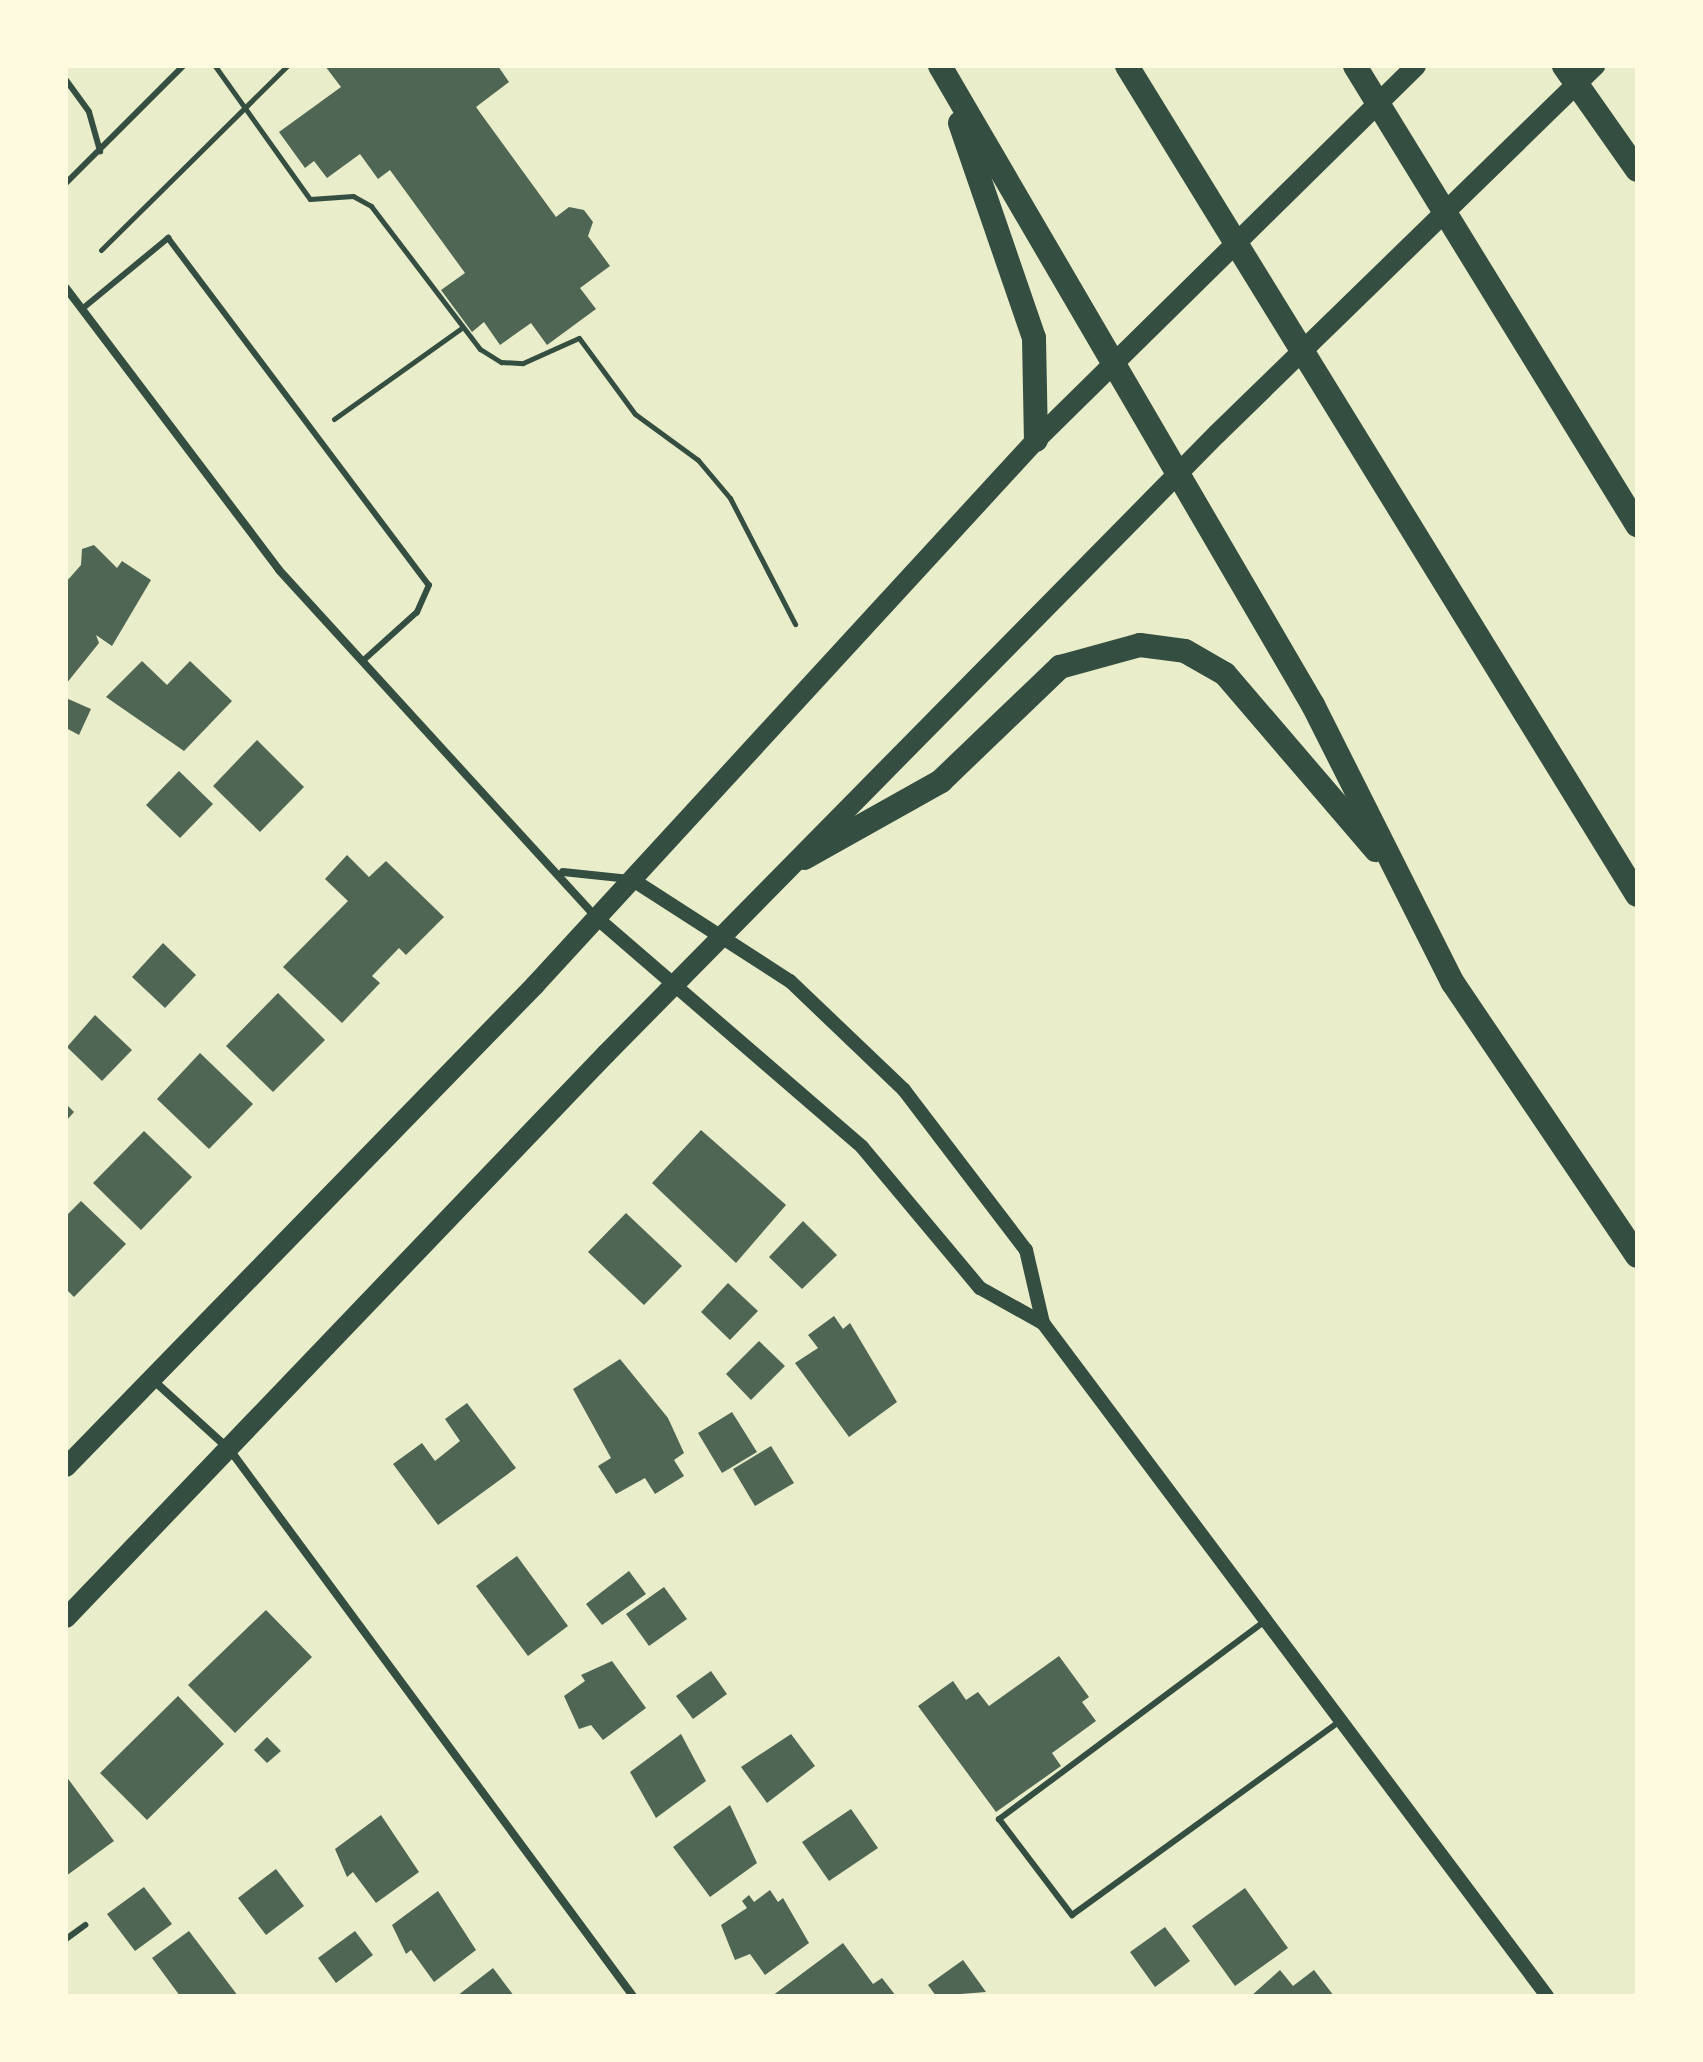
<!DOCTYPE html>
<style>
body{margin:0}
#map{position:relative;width:1703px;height:2062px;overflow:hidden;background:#e9edc9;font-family:"Roboto Condensed",sans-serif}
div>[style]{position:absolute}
.building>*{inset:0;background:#4f6655}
.path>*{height:5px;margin:-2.5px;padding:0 2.5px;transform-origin:2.5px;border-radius:2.5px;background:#344e41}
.service>*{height:6px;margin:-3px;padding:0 3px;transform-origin:3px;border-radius:3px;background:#344e41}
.minor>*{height:8px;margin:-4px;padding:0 4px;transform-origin:4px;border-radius:4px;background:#344e41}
.tertiary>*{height:14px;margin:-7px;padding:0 7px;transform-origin:7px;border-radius:7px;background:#344e41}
.primary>*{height:20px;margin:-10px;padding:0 10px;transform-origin:10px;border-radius:10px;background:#344e41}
.motorway>*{height:24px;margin:-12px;padding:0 12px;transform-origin:12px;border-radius:12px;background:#344e41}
span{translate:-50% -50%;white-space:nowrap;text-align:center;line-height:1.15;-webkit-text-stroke:6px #fefae0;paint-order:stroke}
.frame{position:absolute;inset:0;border:68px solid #fefae0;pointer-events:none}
</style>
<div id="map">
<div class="building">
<i style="clip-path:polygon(325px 66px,498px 66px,509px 82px,476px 107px,556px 217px,569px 207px,584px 210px,593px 222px,588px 236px,610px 266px,580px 288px,596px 309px,547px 345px,531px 323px,500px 345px,484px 322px,472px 332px,441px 290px,465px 273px,390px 170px,378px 179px,360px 154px,327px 178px,314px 161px,305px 168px,279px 132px,341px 87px)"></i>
<i style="clip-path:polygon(94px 545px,117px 568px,122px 561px,151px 580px,112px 646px,96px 635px,99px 643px,66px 684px,66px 582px,81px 565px,82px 549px)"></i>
<i style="clip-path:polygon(142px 661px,167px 685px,190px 661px,232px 701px,184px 751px,106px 697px)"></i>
<i style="clip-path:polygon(66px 698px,91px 709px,79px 735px,66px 728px)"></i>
<i style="clip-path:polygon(257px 740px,304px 787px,260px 832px,213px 786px)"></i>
<i style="clip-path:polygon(179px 771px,213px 804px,180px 838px,146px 805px)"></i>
<i style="clip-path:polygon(347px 855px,369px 877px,386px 861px,444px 917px,406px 955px,399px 948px,372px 976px,380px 983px,342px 1023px,283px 967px,348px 901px,325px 879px)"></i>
<i style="clip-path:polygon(163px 943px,196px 975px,165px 1008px,132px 977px)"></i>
<i style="clip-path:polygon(278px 993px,325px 1040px,273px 1092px,226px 1046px)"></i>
<i style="clip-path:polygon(95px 1015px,132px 1050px,102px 1081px,67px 1047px)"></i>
<i style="clip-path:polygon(200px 1053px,253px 1104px,209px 1149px,157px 1099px)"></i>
<i style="clip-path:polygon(66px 1104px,74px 1112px,66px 1121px)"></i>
<i style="clip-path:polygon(701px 1130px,786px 1205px,736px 1263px,652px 1183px)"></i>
<i style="clip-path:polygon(144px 1131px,192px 1177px,141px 1230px,93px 1183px)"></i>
<i style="clip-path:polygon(81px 1201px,126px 1244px,74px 1297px,66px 1289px,66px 1216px)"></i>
<i style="clip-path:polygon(626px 1213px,682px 1266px,644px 1305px,588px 1252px)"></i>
<i style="clip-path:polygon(803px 1221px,837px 1255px,802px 1289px,769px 1257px)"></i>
<i style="clip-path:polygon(728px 1283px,758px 1311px,730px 1340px,701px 1312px)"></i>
<i style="clip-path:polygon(834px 1316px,843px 1329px,850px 1323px,897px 1402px,849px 1437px,795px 1363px,818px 1348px,808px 1335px)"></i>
<i style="clip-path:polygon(759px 1341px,785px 1366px,751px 1400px,726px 1374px)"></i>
<i style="clip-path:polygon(620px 1359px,668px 1418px,684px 1453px,674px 1460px,684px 1476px,655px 1494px,645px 1478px,616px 1494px,598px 1466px,611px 1458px,573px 1389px)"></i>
<i style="clip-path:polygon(467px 1403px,516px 1468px,438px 1525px,393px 1464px,422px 1443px,435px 1461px,460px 1441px,445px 1419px)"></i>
<i style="clip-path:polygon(732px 1412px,757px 1452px,722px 1473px,698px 1433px)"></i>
<i style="clip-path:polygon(771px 1446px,794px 1483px,755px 1506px,733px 1469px)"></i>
<i style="clip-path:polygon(517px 1556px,568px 1626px,528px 1656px,476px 1586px)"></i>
<i style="clip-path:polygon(629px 1571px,646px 1594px,602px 1625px,586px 1604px)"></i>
<i style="clip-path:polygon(664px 1587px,687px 1619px,649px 1646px,626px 1614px)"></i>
<i style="clip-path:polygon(266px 1610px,312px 1657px,235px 1733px,188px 1685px)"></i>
<i style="clip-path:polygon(1059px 1656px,1089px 1697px,1082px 1702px,1096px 1721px,1052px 1753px,1061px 1766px,996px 1812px,918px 1706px,953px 1681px,966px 1700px,978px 1692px,989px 1706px)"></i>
<i style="clip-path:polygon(612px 1661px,646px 1708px,603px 1740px,591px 1725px,579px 1729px,564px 1696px,585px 1681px,581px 1675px)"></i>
<i style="clip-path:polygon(711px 1671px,727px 1694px,693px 1719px,676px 1696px)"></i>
<i style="clip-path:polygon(178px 1696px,224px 1744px,147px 1820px,100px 1773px)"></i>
<i style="clip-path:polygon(681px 1734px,706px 1781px,656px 1818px,630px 1772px)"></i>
<i style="clip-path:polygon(791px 1734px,815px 1766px,767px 1803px,741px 1767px)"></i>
<i style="clip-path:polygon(267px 1737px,281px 1751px,267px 1763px,254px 1750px)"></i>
<i style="clip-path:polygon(66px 1776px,114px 1841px,66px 1876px)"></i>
<i style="clip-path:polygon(730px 1805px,757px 1863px,710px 1897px,673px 1847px)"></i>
<i style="clip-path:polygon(851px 1809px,878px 1848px,829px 1881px,802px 1842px)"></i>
<i style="clip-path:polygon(381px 1815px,419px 1872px,376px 1903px,353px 1872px,347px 1877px,335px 1849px)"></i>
<i style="clip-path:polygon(276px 1869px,304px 1906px,266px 1935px,238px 1898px)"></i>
<i style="clip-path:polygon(144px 1887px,172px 1924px,135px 1951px,107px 1914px)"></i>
<i style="clip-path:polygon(1245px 1888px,1288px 1948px,1235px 1986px,1192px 1926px)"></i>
<i style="clip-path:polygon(770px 1890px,778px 1902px,783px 1898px,809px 1943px,765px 1975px,750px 1954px,735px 1960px,721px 1925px,747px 1908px,742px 1901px,749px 1895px,754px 1902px)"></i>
<i style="clip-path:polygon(438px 1891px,476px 1950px,434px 1982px,411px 1950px,406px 1954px,392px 1925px)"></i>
<i style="clip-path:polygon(1165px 1927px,1190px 1961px,1155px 1987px,1130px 1952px)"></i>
<i style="clip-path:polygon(189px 1931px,238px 1996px,180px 1996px,152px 1958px)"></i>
<i style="clip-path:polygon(355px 1931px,373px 1955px,336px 1983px,318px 1958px)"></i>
<i style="clip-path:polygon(843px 1943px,873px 1984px,882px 1978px,896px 1996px,772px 1996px)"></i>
<i style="clip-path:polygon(963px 1960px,986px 1992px,936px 1996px,928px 1985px)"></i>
<i style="clip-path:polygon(493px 1968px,514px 1996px,457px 1996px)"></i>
<i style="clip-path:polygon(1280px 1970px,1293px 1986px,1314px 1970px,1334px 1996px,1251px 1996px)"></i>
</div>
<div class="path">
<i style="left:215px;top:66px;width:163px;rotate:54.5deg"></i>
<i style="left:310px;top:199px;width:43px;rotate:-4deg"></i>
<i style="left:353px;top:196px;width:21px;rotate:29deg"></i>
<i style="left:371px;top:206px;width:180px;rotate:52.7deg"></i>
<i style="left:480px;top:349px;width:25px;rotate:32deg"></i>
<i style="left:501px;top:362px;width:22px;rotate:3deg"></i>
<i style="left:523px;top:363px;width:61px;rotate:-24.1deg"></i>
<i style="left:579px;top:338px;width:94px;rotate:53.6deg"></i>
<i style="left:635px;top:414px;width:78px;rotate:36.1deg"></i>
<i style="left:698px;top:460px;width:50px;rotate:49.9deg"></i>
<i style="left:730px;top:498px;width:142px;rotate:62.7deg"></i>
<i style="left:101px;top:250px;width:262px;rotate:-44.7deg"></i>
<i style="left:334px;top:419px;width:155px;rotate:-35.5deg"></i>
</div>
<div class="service">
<i style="left:66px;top:80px;width:39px;rotate:54deg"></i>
<i style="left:89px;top:112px;width:41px;rotate:74.2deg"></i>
<i style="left:66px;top:183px;width:165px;rotate:-45deg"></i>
<i style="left:82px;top:309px;width:112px;rotate:-39.5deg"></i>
<i style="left:168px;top:238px;width:434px;rotate:53.1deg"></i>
<i style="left:429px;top:585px;width:30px;rotate:114deg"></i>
<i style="left:417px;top:612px;width:69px;rotate:138deg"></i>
<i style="left:1265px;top:1621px;width:332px;rotate:143.3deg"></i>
<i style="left:999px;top:1819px;width:121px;rotate:52.8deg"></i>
<i style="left:1072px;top:1915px;width:329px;rotate:-35.9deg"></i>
<i style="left:66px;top:1939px;width:24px;rotate:-36deg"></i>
</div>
<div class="minor">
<i style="left:66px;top:288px;width:353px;rotate:52.9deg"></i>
<i style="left:279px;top:570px;width:471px;rotate:47.6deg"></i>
<i style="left:563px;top:872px;width:67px;rotate:6deg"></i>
<i style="left:153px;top:1380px;width:104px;rotate:42.3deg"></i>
<i style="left:230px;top:1450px;width:679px;rotate:53.57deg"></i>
</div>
<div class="tertiary">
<i style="left:633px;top:880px;width:187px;rotate:32.8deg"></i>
<i style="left:790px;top:981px;width:158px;rotate:43.7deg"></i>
<i style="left:904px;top:1090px;width:201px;rotate:52.7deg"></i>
<i style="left:1026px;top:1250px;width:75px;rotate:76.9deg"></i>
<i style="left:1043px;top:1323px;width:841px;rotate:53.17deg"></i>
<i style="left:598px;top:919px;width:349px;rotate:40.8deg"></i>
<i style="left:862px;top:1147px;width:184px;rotate:50.1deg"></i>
<i style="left:980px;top:1288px;width:72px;rotate:29.1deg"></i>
</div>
<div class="primary">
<i style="left:66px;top:1467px;width:673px;rotate:-45.78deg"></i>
<i style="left:535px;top:985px;width:740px;rotate:-47.41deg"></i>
<i style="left:1036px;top:440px;width:533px;rotate:-44.54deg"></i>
<i style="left:66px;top:1618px;width:781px;rotate:-46.25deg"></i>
<i style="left:606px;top:1054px;width:870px;rotate:-45.42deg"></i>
<i style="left:1217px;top:434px;width:528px;rotate:-44.23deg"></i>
</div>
<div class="motorway">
<i style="left:940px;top:66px;width:740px;rotate:59.73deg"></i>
<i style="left:1313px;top:705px;width:311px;rotate:63.3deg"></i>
<i style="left:1453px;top:983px;width:329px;rotate:56deg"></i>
<i style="left:1127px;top:66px;width:973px;rotate:58.4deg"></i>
<i style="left:1355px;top:66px;width:539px;rotate:58.43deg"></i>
<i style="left:1564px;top:66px;width:127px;rotate:54.9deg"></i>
<i style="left:960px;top:123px;width:227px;rotate:71deg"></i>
<i style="left:1034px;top:338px;width:102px;rotate:88.9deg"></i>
<i style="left:804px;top:858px;width:157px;rotate:-29.3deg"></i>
<i style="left:941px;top:781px;width:165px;rotate:-43.8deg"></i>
<i style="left:1060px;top:667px;width:83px;rotate:-15.4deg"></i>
<i style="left:1140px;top:645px;width:45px;rotate:7.6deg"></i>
<i style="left:1185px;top:651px;width:46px;rotate:29.9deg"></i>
<i style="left:1225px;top:674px;width:232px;rotate:49.4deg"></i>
</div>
<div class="frame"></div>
</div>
